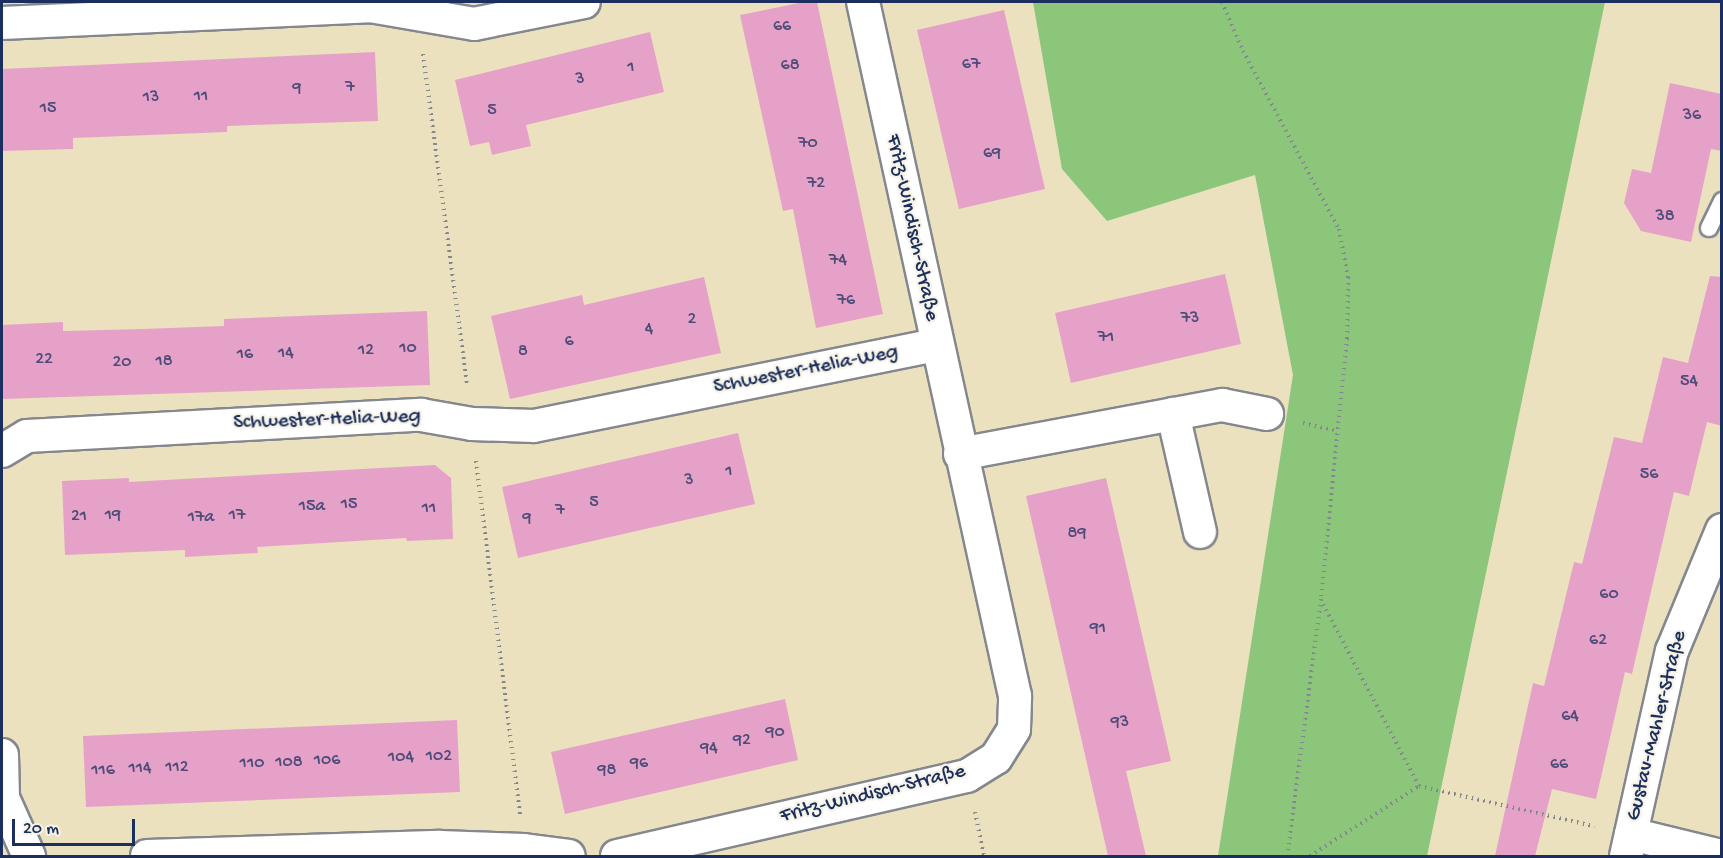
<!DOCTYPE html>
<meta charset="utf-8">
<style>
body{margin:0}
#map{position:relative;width:1723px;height:858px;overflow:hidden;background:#ece1bf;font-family:"Gochi Hand",sans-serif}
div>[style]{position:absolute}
.green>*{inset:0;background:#8bc67a}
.building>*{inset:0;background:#e6a1c9}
.path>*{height:4px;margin-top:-2px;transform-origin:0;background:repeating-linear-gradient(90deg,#84888e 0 1.5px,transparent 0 6px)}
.roads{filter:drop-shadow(2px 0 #84888e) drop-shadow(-2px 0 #84888e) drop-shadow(0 2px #84888e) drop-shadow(0 -2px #84888e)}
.lane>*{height:16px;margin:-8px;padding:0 8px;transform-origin:8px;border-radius:8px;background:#fff}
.street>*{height:32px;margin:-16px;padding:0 16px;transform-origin:16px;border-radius:16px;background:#fff}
span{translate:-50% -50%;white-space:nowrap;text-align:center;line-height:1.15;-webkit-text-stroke:4.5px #f7f3e8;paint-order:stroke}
.number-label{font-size:18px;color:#4e4c79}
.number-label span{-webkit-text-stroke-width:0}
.street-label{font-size:21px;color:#1b2f5e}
.frame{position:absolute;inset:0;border:3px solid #1b2f5e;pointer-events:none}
.scale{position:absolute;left:12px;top:819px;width:123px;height:27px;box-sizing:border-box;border:3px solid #1b2f5e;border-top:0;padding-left:8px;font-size:18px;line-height:21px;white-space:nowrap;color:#1b2f5e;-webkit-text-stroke:4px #f7f3e8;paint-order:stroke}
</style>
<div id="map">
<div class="green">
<i style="clip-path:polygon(1033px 2px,1605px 2px,1427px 856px,1218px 856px,1293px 375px,1255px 175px,1107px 221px,1062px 169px)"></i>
</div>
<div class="building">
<i style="clip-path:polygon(804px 2px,817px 2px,883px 314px,816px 328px,793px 209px,783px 211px,740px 15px)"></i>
<i style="clip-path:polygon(1004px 10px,1045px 189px,959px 209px,917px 30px)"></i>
<i style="clip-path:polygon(650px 32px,664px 92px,526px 125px,531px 146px,492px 155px,489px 142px,470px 146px,455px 80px)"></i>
<i style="clip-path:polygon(375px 52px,378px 121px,227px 126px,227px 132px,73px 138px,73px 149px,2px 151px,2px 69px)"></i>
<i style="clip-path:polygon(1670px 83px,1722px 94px,1722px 151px,1711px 149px,1691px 242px,1641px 231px,1624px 203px,1632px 169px,1651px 173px)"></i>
<i style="clip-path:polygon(1225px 274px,1241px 344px,1071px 383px,1055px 313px)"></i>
<i style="clip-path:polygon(1710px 276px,1722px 277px,1722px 426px,1707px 422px,1689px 496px,1674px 492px,1632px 674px,1625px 672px,1596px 799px,1552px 789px,1535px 856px,1495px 856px,1533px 683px,1544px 686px,1574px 562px,1582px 564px,1614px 437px,1642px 443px,1663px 357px,1688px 363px)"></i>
<i style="clip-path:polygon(704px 277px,721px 353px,510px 399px,491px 316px,582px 295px,584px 305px)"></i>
<i style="clip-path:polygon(427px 311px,430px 385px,2px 399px,2px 325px,63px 322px,63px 331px,143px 329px,224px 326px,224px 319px)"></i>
<i style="clip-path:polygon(738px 433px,755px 504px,518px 558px,502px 487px)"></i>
<i style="clip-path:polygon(435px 465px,451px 478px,453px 539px,407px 541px,406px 538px,257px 547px,258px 553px,185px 557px,185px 550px,65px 555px,62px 481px,129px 478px,129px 482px)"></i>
<i style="clip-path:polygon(1106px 478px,1171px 761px,1126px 771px,1146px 856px,1108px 856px,1026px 496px)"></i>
<i style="clip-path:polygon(785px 699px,798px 760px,565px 814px,551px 752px)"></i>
<i style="clip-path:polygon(457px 720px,460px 792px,86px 807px,83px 736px)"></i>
</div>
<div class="path">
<i style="left:1222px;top:2px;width:53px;rotate:66.8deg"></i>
<i style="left:1243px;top:51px;width:202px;rotate:61.7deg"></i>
<i style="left:1339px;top:229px;width:49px;rotate:79.4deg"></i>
<i style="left:1348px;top:277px;width:61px;rotate:90.9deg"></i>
<i style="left:1347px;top:338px;width:262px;rotate:95.7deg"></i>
<i style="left:1321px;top:599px;width:259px;rotate:97.5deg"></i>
<i style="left:423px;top:54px;width:334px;rotate:82.4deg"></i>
<i style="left:1303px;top:423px;width:35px;rotate:13deg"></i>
<i style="left:476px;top:461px;width:356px;rotate:82.9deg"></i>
<i style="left:1419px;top:786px;width:180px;rotate:12.9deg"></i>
<i style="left:975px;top:812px;width:45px;rotate:78.4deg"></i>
<i style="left:1310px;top:856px;width:130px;rotate:-32.7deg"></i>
<i style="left:1419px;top:786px;width:210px;rotate:-117.8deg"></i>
</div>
<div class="roads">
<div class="lane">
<i style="left:1709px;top:228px;width:30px;rotate:-64deg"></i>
</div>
<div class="street">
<i style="left:2px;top:23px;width:368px;rotate:-2.6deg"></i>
<i style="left:370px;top:6px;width:106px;rotate:9.8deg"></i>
<i style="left:474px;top:24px;width:112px;rotate:-11.3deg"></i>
<i style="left:1173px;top:414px;width:121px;rotate:77.1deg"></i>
<i style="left:2px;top:451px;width:29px;rotate:-31deg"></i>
<i style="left:27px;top:436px;width:395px;rotate:-3.1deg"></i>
<i style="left:421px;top:415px;width:52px;rotate:10deg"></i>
<i style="left:472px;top:424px;width:62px;rotate:1.8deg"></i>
<i style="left:534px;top:426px;width:410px;rotate:-11.4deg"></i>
<i style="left:960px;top:454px;width:267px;rotate:-10.6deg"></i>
<i style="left:1222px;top:405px;width:46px;rotate:11.3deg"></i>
<i style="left:2px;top:755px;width:43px;rotate:88.7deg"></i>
<i style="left:3px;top:798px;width:64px;rotate:65.9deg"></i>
<i style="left:1631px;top:834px;width:93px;rotate:13.7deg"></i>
<i style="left:147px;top:856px;width:293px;rotate:-1.8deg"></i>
<i style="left:440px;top:847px;width:84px;rotate:2deg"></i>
<i style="left:524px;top:850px;width:45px;rotate:7.6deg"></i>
<i style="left:617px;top:856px;width:359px;rotate:-12.9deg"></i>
<i style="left:967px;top:776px;width:34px;rotate:-32deg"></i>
<i style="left:996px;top:758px;width:34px;rotate:-58deg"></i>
<i style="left:1014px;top:729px;width:33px;rotate:-88deg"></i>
<i style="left:1015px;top:696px;width:710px;rotate:-102.35deg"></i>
<i style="left:1626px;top:856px;width:210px;rotate:-77.4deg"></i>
<i style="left:1672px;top:651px;width:131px;rotate:-67.5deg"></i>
</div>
</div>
<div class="number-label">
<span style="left:782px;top:27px">66</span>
<span style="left:971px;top:65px">67</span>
<span style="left:790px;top:66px">68</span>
<span style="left:631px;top:68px">1</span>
<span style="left:580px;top:80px">3</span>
<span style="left:350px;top:88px">7</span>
<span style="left:297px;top:89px">9</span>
<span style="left:201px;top:97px">11</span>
<span style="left:151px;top:98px">13</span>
<span style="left:48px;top:109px">15</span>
<span style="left:492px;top:111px">5</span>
<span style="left:1692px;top:116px">36</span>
<span style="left:808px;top:144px">70</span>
<span style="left:992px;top:154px">69</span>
<span style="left:816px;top:184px">72</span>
<span style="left:1665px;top:217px">38</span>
<span style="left:838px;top:261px">74</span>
<span style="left:846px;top:301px">76</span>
<span style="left:1190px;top:319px">73</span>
<span style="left:692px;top:320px">2</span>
<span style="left:649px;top:330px">4</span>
<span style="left:1106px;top:338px">71</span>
<span style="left:569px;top:342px">6</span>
<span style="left:408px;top:349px">10</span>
<span style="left:366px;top:351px">12</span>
<span style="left:523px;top:352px">8</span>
<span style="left:286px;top:354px">14</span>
<span style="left:245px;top:355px">16</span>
<span style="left:44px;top:360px">22</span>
<span style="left:164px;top:362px">18</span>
<span style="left:122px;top:363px">20</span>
<span style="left:1689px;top:382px">54</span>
<span style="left:729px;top:472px">1</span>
<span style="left:1649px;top:475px">56</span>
<span style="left:689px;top:481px">3</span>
<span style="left:594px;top:503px">5</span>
<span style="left:349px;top:505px">15</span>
<span style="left:312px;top:507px">15a</span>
<span style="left:429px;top:509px">11</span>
<span style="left:560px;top:511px">7</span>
<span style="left:113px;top:516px">19</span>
<span style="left:237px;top:516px">17</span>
<span style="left:79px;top:517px">21</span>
<span style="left:201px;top:518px">17a</span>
<span style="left:527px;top:519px">9</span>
<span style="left:1077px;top:534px">89</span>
<span style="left:1609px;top:595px">60</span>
<span style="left:1098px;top:629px">91</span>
<span style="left:1598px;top:641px">62</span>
<span style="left:1570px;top:717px">64</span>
<span style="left:1120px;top:723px">93</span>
<span style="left:775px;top:733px">90</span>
<span style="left:742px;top:741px">92</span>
<span style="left:709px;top:749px">94</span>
<span style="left:439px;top:757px">102</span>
<span style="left:401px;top:758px">104</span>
<span style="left:327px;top:761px">106</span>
<span style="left:289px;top:763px">108</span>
<span style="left:252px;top:764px">110</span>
<span style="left:639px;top:764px">96</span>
<span style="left:1559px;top:765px">66</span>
<span style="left:177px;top:768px">112</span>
<span style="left:140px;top:769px">114</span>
<span style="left:103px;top:771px">116</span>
<span style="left:607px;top:771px">98</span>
</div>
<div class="street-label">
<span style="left:911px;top:228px;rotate:78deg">Fritz-Windisch-Straße</span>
<span style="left:806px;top:371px;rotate:-11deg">Schwester-Helia-Weg</span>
<span style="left:327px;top:421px;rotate:-2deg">Schwester-Helia-Weg</span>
<span style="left:1658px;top:726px;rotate:-76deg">Gustav-Mahler-Straße</span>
<span style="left:873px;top:795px;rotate:-14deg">Fritz-Windisch-Straße</span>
</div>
<div class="frame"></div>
<div class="scale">20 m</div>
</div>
